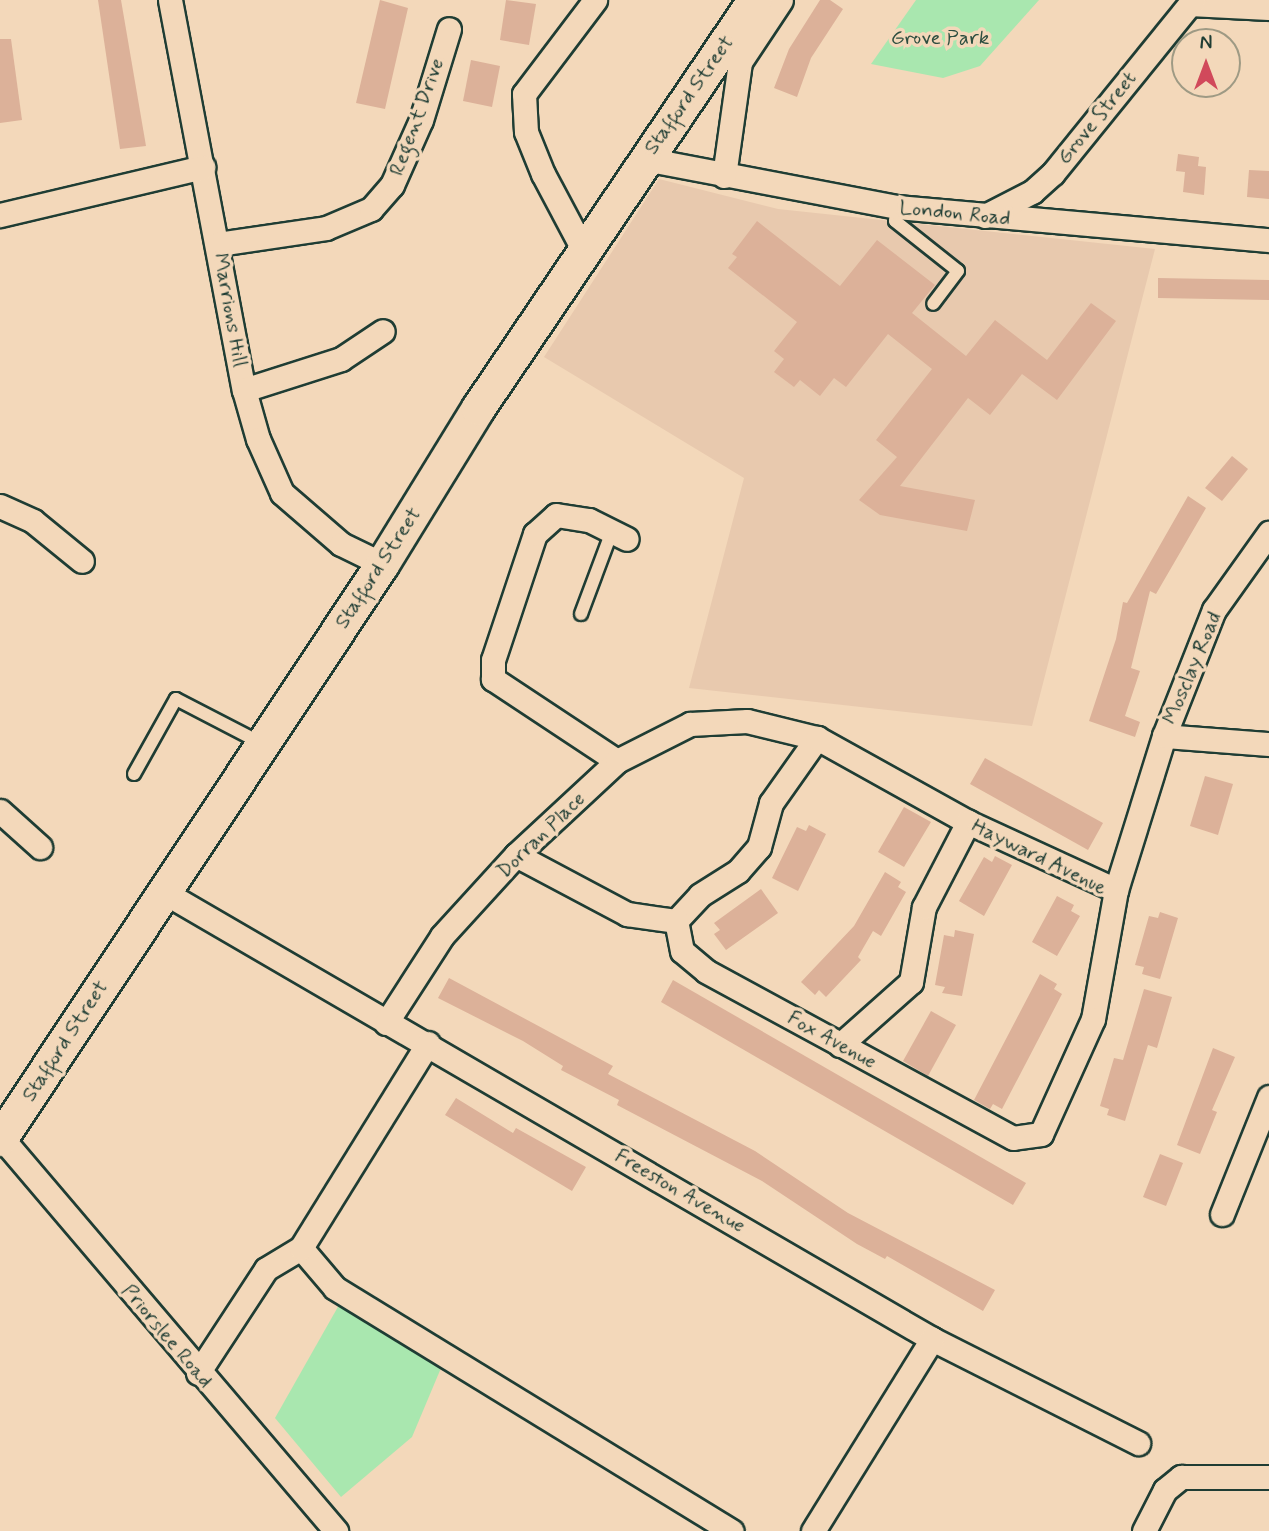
<!DOCTYPE html>
<style>
body{margin:0}
#map{position:relative;width:1269px;height:1531px;overflow:hidden;background:#f3d8ba;font-family:Mynerve,sans-serif}
div>[style]{position:absolute}
.built>*{inset:0;background:#e8c9ae}
.green>*{inset:0;background:#a9e7af}
.building>*{inset:0;background:#dcb199}
.roads{filter:drop-shadow(2px 0 #1f3d34) drop-shadow(-2px 0 #1f3d34) drop-shadow(0 2px #1f3d34) drop-shadow(0 -2px #1f3d34)}
.lane>*{height:12px;margin:-6px;padding:0 6px;transform-origin:6px;border-radius:6px;background:#f3d8ba}
.street>*{height:23px;margin:-11.5px;padding:0 11.5px;transform-origin:11.5px;border-radius:11.5px;background:#f3d8ba}
.secondary>*{height:33px;margin:-16.5px;padding:0 16.5px;transform-origin:16.5px;border-radius:16.5px;background:#f3d8ba}
span{translate:-50% -50%;white-space:nowrap;text-align:center;line-height:1.15;-webkit-text-stroke:7px #f3d8ba;paint-order:stroke}
.park-label{font-size:21px;color:#2d4e40}
.street-label{font-size:21px;color:#1f3d34}
.north{position:absolute;left:1171px;top:28px;width:70px;height:70px;box-sizing:border-box;background:#f3d8ba;border:2px solid #9e9a84;border-radius:50%;rotate:0deg;font-size:19px;font-weight:700;line-height:28px;text-align:center;color:#1f3d34}
.north::after{content:'';display:block;margin:auto;width:24px;height:32px;background:#d1495b;clip-path:polygon(50% 0,100% 100%,50% 72%,0 100%)}
</style>
<div id="map">
<div class="built">
<i style="clip-path:polygon(659px 179px,778px 209px,1155px 249px,1032px 726px,689px 688px,744px 478px,544px 357px)"></i>
</div>
<div class="green">
<i style="clip-path:polygon(916px 0,1039px 0,980px 66px,943px 78px,871px 64px)"></i>
<i style="clip-path:polygon(339px 1305px,441px 1368px,412px 1437px,341px 1497px,275px 1418px)"></i>
</div>
<div class="building">
<i style="clip-path:polygon(98px 0,121px 0,146px 146px,120px 149px)"></i>
<i style="clip-path:polygon(380px 0,408px 8px,385px 109px,356px 103px)"></i>
<i style="clip-path:polygon(506px 0,536px 4px,529px 45px,500px 40px)"></i>
<i style="clip-path:polygon(820px 0,830px 0,843px 9px,811px 58px,797px 97px,774px 88px,789px 49px)"></i>
<i style="clip-path:polygon(0 39px,11px 39px,22px 120px,0 123px)"></i>
<i style="clip-path:polygon(471px 60px,500px 66px,492px 107px,463px 101px)"></i>
<i style="clip-path:polygon(1178px 154px,1199px 157px,1198px 166px,1206px 167px,1204px 195px,1183px 192px,1185px 172px,1176px 171px)"></i>
<i style="clip-path:polygon(1249px 170px,1269px 171px,1269px 199px,1247px 197px)"></i>
<i style="clip-path:polygon(757px 221px,840px 286px,877px 240px,935px 285px,912px 313px,966px 356px,995px 320px,1047px 360px,1091px 303px,1116px 321px,1057px 400px,1022px 374px,990px 415px,968px 398px,900px 486px,975px 500px,967px 531px,880px 515px,859px 500px,897px 457px,876px 440px,932px 369px,888px 334px,846px 387px,834px 378px,820px 396px,800px 380px,794px 387px,774px 372px,784px 359px,774px 351px,797px 322px,728px 268px,737px 257px,732px 254px)"></i>
<i style="clip-path:polygon(1158px 278px,1269px 280px,1269px 300px,1158px 298px)"></i>
<i style="clip-path:polygon(1232px 456px,1248px 469px,1222px 501px,1205px 488px)"></i>
<i style="clip-path:polygon(1188px 496px,1206px 508px,1156px 594px,1150px 591px,1131px 668px,1140px 671px,1125px 716px,1140px 722px,1135px 737px,1089px 721px,1116px 639px,1123px 602px,1127px 603px)"></i>
<i style="clip-path:polygon(985px 758px,1103px 823px,1088px 850px,970px 784px)"></i>
<i style="clip-path:polygon(1205px 776px,1233px 784px,1218px 835px,1190px 826px)"></i>
<i style="clip-path:polygon(904px 807px,931px 822px,904px 867px,878px 852px)"></i>
<i style="clip-path:polygon(809px 825px,826px 834px,798px 891px,772px 878px,797px 827px,806px 831px)"></i>
<i style="clip-path:polygon(995px 856px,1012px 865px,984px 916px,959px 901px,984px 857px,992px 862px)"></i>
<i style="clip-path:polygon(885px 872px,901px 882px,898px 887px,906px 892px,881px 936px,873px 931px,858px 957px,861px 960px,826px 997px,819px 990px,815px 995px,801px 982px,854px 926px)"></i>
<i style="clip-path:polygon(761px 889px,778px 913px,726px 950px,714px 934px,720px 930px,714px 923px)"></i>
<i style="clip-path:polygon(1057px 896px,1074px 905px,1071px 911px,1080px 916px,1057px 956px,1032px 942px)"></i>
<i style="clip-path:polygon(1160px 912px,1178px 918px,1160px 979px,1142px 974px,1144px 967px,1135px 965px,1149px 916px,1158px 918px)"></i>
<i style="clip-path:polygon(955px 930px,974px 934px,962px 996px,942px 993px,945px 987px,935px 985px,944px 935px,954px 937px)"></i>
<i style="clip-path:polygon(1040px 974px,1057px 984px,1054px 989px,1062px 994px,1002px 1109px,993px 1104px,990px 1109px,974px 1100px)"></i>
<i style="clip-path:polygon(449px 978px,613px 1066px,608px 1074px,755px 1151px,848px 1213px,995px 1290px,983px 1311px,887px 1256px,885px 1259px,857px 1244px,762px 1181px,617px 1105px,619px 1100px,561px 1070px,563px 1066px,523px 1041px,438px 998px)"></i>
<i style="clip-path:polygon(673px 980px,1026px 1183px,1013px 1205px,661px 1002px)"></i>
<i style="clip-path:polygon(1144px 989px,1172px 997px,1157px 1048px,1148px 1045px,1125px 1121px,1107px 1115px,1109px 1109px,1100px 1106px,1114px 1058px,1123px 1060px)"></i>
<i style="clip-path:polygon(931px 1011px,956px 1025px,928px 1076px,903px 1061px)"></i>
<i style="clip-path:polygon(1213px 1048px,1235px 1057px,1212px 1110px,1217px 1112px,1200px 1154px,1177px 1145px)"></i>
<i style="clip-path:polygon(456px 1098px,513px 1133px,516px 1128px,586px 1167px,572px 1191px,445px 1115px)"></i>
<i style="clip-path:polygon(1160px 1154px,1183px 1163px,1166px 1206px,1143px 1197px)"></i>
</div>
<div class="roads">
<div class="lane">
<i style="left:897px;top:207px;width:14px;rotate:98deg"></i>
<i style="left:895px;top:221px;width:80px;rotate:38.4deg"></i>
<i style="left:958px;top:271px;width:41px;rotate:127.1deg"></i>
<i style="left:581px;top:614px;width:89px;rotate:-69.5deg"></i>
<i style="left:134px;top:774px;width:86px;rotate:-60.8deg"></i>
<i style="left:176px;top:699px;width:96px;rotate:27.4deg"></i>
</div>
<div class="street">
<i style="left:170px;top:0;width:397px;rotate:79.3deg"></i>
<i style="left:244px;top:390px;width:51px;rotate:74.1deg"></i>
<i style="left:258px;top:439px;width:59px;rotate:66deg"></i>
<i style="left:282px;top:493px;width:78px;rotate:40.8deg"></i>
<i style="left:341px;top:544px;width:46px;rotate:26deg"></i>
<i style="left:1191px;top:4px;width:78px;rotate:2.9deg"></i>
<i style="left:645px;top:159px;width:257px;rotate:10.8deg"></i>
<i style="left:897px;top:207px;width:373px;rotate:5.1deg"></i>
<i style="left:724px;top:176px;width:115px;rotate:-82deg"></i>
<i style="left:740px;top:62px;width:74px;rotate:-56.5deg"></i>
<i style="left:0;top:215px;width:209px;rotate:-13.3deg"></i>
<i style="left:985px;top:216px;width:53px;rotate:-27.1deg"></i>
<i style="left:1032px;top:192px;width:28px;rotate:-42deg"></i>
<i style="left:1053px;top:173px;width:223px;rotate:-51deg"></i>
<i style="left:218px;top:244px;width:109px;rotate:-8.4deg"></i>
<i style="left:326px;top:228px;width:49px;rotate:-22.9deg"></i>
<i style="left:371px;top:209px;width:32px;rotate:-49deg"></i>
<i style="left:392px;top:185px;width:71px;rotate:-66deg"></i>
<i style="left:421px;top:120px;width:95px;rotate:-72.9deg"></i>
<i style="left:584px;top:251px;width:87px;rotate:-118deg"></i>
<i style="left:543px;top:174px;width:45px;rotate:-112deg"></i>
<i style="left:526px;top:132px;width:38px;rotate:-93deg"></i>
<i style="left:524px;top:94px;width:118px;rotate:-52.9deg"></i>
<i style="left:244px;top:390px;width:102px;rotate:-17.7deg"></i>
<i style="left:341px;top:359px;width:50px;rotate:-33.7deg"></i>
<i style="left:0;top:506px;width:36px;rotate:24deg"></i>
<i style="left:33px;top:521px;width:63px;rotate:39.2deg"></i>
<i style="left:1164px;top:736px;width:136px;rotate:-68.4deg"></i>
<i style="left:1214px;top:610px;width:95px;rotate:-54.5deg"></i>
<i style="left:617px;top:761px;width:149px;rotate:-146.5deg"></i>
<i style="left:493px;top:679px;width:19px;rotate:-90deg"></i>
<i style="left:493px;top:660px;width:133px;rotate:-71.6deg"></i>
<i style="left:535px;top:534px;width:28px;rotate:-42deg"></i>
<i style="left:556px;top:515px;width:33px;rotate:9deg"></i>
<i style="left:589px;top:520px;width:42px;rotate:26.6deg"></i>
<i style="left:0;top:811px;width:54px;rotate:42deg"></i>
<i style="left:516px;top:855px;width:126px;rotate:28deg"></i>
<i style="left:627px;top:914px;width:49px;rotate:8.1deg"></i>
<i style="left:676px;top:921px;width:35px;rotate:-47deg"></i>
<i style="left:700px;top:895px;width:45px;rotate:-32.3deg"></i>
<i style="left:738px;top:871px;width:32px;rotate:-49deg"></i>
<i style="left:759px;top:847px;width:46px;rotate:-74.7deg"></i>
<i style="left:771px;top:803px;width:80px;rotate:-54.7deg"></i>
<i style="left:1116px;top:890px;width:161px;rotate:-72.7deg"></i>
<i style="left:1164px;top:736px;width:105px;rotate:4.4deg"></i>
<i style="left:162px;top:891px;width:891px;rotate:30.19deg"></i>
<i style="left:932px;top:1339px;width:231px;rotate:26.8deg"></i>
<i style="left:386px;top:1023px;width:103px;rotate:-57.2deg"></i>
<i style="left:442px;top:936px;width:110px;rotate:-47.6deg"></i>
<i style="left:516px;top:855px;width:138px;rotate:-42.9deg"></i>
<i style="left:617px;top:761px;width:82px;rotate:-26.9deg"></i>
<i style="left:690px;top:724px;width:57px;rotate:-3deg"></i>
<i style="left:747px;top:721px;width:72px;rotate:13.7deg"></i>
<i style="left:817px;top:738px;width:173px;rotate:29.1deg"></i>
<i style="left:968px;top:822px;width:163px;rotate:24.7deg"></i>
<i style="left:1116px;top:890px;width:131px;rotate:100.1deg"></i>
<i style="left:1093px;top:1019px;width:126px;rotate:114.3deg"></i>
<i style="left:1041px;top:1134px;width:28px;rotate:172deg"></i>
<i style="left:1013px;top:1138px;width:349px;rotate:-151.5deg"></i>
<i style="left:706px;top:971px;width:31px;rotate:-140deg"></i>
<i style="left:682px;top:951px;width:31px;rotate:-101deg"></i>
<i style="left:840px;top:1045px;width:95px;rotate:-41.6deg"></i>
<i style="left:911px;top:982px;width:76px;rotate:-80.2deg"></i>
<i style="left:924px;top:907px;width:96px;rotate:-62.6deg"></i>
<i style="left:0;top:1136px;width:519px;rotate:49.61deg"></i>
<i style="left:1222px;top:1214px;width:126px;rotate:-68.1deg"></i>
<i style="left:301px;top:1248px;width:52px;rotate:49.6deg"></i>
<i style="left:335px;top:1288px;width:465px;rotate:31.5deg"></i>
<i style="left:198px;top:1373px;width:124px;rotate:-56.8deg"></i>
<i style="left:266px;top:1269px;width:41px;rotate:-31deg"></i>
<i style="left:301px;top:1248px;width:241px;rotate:-58.2deg"></i>
<i style="left:813px;top:1531px;width:226px;rotate:-58.2deg"></i>
<i style="left:1144px;top:1531px;width:46px;rotate:-62.9deg"></i>
<i style="left:1165px;top:1490px;width:21px;rotate:-39deg"></i>
<i style="left:1181px;top:1477px;width:88px"></i>
</div>
<div class="secondary">
<i style="left:0;top:1139px;width:690px;rotate:-56.4deg"></i>
<i style="left:382px;top:564px;width:183px;rotate:-58.4deg"></i>
<i style="left:478px;top:408px;width:493px;rotate:-55.9deg"></i>
</div>
</div>
<div class="park-label">
<span style="left:940px;top:38px">Grove Park</span>
</div>
<div class="street-label">
<span style="left:689px;top:95px;rotate:-55deg">Stafford Street</span>
<span style="left:417px;top:117px;rotate:-70deg">Regent Drive</span>
<span style="left:1097px;top:118px;rotate:-51deg">Grove Street</span>
<span style="left:955px;top:213px;rotate:6deg">London Road</span>
<span style="left:230px;top:310px;rotate:80deg">Marrions Hill</span>
<span style="left:378px;top:568px;rotate:-57deg">Stafford Street</span>
<span style="left:1192px;top:668px;rotate:-67deg">Mosclay Road</span>
<span style="left:541px;top:835px;rotate:-44deg">Dorran Place</span>
<span style="left:1039px;top:857px;rotate:26deg">Hayward Avenue</span>
<span style="left:832px;top:1040px;rotate:29deg">Fox Avenue</span>
<span style="left:65px;top:1041px;rotate:-57deg">Stafford Street</span>
<span style="left:680px;top:1191px;rotate:30deg">Freeston Avenue</span>
<span style="left:167px;top:1336px;rotate:50deg">Priorslee Road</span>
</div>
<div class="north">N</div>
</div>
